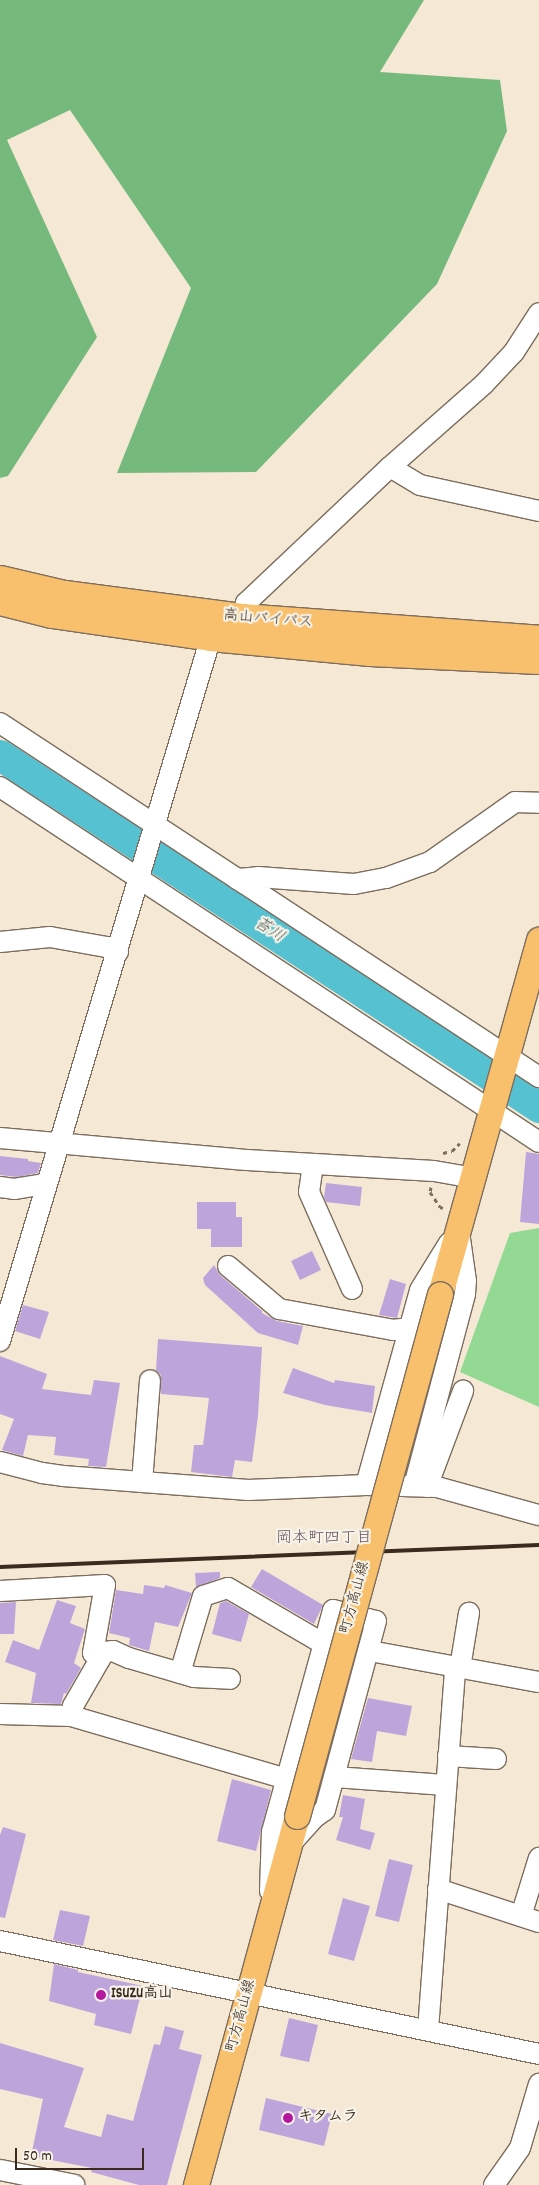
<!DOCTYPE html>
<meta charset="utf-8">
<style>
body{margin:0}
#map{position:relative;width:539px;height:2185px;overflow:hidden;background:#f5e9d5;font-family:Dekko,"Klee One",sans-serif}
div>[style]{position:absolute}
.green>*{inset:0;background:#93d993}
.forest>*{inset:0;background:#76b97d}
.river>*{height:31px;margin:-15.5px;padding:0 15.5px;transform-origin:15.5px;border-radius:15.5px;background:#56c1d1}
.building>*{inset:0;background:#bda5dc}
.path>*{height:3px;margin-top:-1.5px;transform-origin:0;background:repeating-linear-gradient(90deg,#7c6d5e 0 4px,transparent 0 8px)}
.roads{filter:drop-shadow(1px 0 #7c6d5e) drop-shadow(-1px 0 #7c6d5e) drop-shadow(0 1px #7c6d5e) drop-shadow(0 -1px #7c6d5e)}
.minor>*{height:20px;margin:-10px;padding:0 10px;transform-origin:10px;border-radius:10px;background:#fff}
.major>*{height:25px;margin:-12.5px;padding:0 12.5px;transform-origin:12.5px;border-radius:12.5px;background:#f8bf6c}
.highway>*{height:28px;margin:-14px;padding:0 14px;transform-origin:14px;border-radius:14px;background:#f8bf6c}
.rail>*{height:4px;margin:-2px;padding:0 2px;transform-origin:2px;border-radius:2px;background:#3b2a1e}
.bridges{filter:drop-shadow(1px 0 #7c6d5e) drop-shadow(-1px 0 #7c6d5e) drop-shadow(0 1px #7c6d5e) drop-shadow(0 -1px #7c6d5e)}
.major-bridge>*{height:25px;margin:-12.5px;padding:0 12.5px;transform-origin:12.5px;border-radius:12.5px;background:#f8bf6c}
.dots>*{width:14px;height:14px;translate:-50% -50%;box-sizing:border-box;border:2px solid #f7f3e8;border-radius:50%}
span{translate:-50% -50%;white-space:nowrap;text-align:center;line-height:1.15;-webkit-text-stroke:4.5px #f7f3e8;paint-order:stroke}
.street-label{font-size:15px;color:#3b2a1e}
.poi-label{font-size:15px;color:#3b2a1e;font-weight:700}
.left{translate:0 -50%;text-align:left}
.water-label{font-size:16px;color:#435754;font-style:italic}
.neighbourhood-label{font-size:16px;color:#685560}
.scale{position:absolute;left:15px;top:2148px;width:129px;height:22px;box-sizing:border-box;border:2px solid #3b2a1e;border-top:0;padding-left:6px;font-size:15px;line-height:18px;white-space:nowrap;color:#3b2a1e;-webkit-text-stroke:4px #f7f3e8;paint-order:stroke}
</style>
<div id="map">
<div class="green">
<i style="clip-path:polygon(539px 1228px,539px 1407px,460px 1372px,510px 1233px)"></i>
</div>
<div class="forest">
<i style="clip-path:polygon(0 0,424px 0,380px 72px,500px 80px,507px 131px,437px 284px,256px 472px,117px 473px,191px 288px,70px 110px,7px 140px,97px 337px,8px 476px,0 478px)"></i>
</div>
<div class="river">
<i style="left:0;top:755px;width:644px;rotate:33.15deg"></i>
</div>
<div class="building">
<i style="clip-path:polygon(526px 1152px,539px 1154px,539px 1224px,520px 1222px)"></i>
<i style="clip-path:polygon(0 1156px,28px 1159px,28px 1161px,41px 1163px,38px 1173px,17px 1177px,0 1175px)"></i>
<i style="clip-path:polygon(326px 1183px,362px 1187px,360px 1206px,326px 1202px,324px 1197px)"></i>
<i style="clip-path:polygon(197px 1202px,236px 1202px,236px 1217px,242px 1217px,242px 1247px,211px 1247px,211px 1229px,197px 1229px)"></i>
<i style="clip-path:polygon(312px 1251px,321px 1270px,300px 1280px,291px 1261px)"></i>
<i style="clip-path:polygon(214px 1265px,220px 1275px,262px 1311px,262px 1313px,277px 1321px,303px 1326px,298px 1345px,258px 1333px,205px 1285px,203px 1278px)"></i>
<i style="clip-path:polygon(390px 1279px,406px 1284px,397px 1318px,379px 1315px)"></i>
<i style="clip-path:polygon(23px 1305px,49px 1312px,40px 1339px,15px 1331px)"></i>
<i style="clip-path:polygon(158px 1339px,262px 1347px,258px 1416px,252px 1462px,235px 1460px,232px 1477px,191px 1472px,194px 1445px,203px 1445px,209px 1398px,161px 1394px,161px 1375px,156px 1370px)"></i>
<i style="clip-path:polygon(0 1356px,47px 1374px,42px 1389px,91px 1395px,94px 1380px,120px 1383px,106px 1467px,88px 1466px,89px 1459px,54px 1455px,56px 1437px,28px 1435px,23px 1456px,2px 1450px,14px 1419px,0 1414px)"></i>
<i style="clip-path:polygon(293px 1368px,334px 1383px,335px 1380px,375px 1386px,372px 1413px,325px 1405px,283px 1393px)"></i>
<i style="clip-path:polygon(262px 1569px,323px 1605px,314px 1624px,251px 1587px)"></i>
<i style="clip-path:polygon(220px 1572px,220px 1578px,196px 1587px,195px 1573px)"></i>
<i style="clip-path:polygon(144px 1585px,164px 1588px,165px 1585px,192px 1593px,178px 1627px,155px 1622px,149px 1651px,129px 1645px,130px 1638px,109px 1633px,116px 1590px,143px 1594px)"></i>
<i style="clip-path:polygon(57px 1600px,76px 1606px,70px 1623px,85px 1629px,74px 1663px,81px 1668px,66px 1694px,64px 1693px,61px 1704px,31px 1703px,36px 1673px,5px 1662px,13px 1640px,39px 1650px)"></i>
<i style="clip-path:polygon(226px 1601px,249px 1614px,241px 1642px,212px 1634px,220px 1603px)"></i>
<i style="clip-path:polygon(16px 1602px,14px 1634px,0 1634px,0 1603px)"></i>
<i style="clip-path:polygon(368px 1698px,412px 1706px,406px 1736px,377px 1731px,372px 1762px,351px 1759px)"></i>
<i style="clip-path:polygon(232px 1779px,271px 1790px,256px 1851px,217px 1841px)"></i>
<i style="clip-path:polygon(343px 1795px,365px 1799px,360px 1829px,375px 1833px,370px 1850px,336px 1840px,343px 1817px,339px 1817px)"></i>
<i style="clip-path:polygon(3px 1827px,26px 1834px,5px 1918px,0 1917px,0 1835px)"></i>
<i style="clip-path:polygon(389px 1859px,413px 1865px,399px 1922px,375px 1916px)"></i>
<i style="clip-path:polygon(343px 1898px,370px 1906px,354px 1961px,328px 1954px)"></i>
<i style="clip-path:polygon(60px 1910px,90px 1916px,83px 1946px,53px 1940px)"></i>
<i style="clip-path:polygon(54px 1964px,78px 1970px,78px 1972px,143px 1986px,131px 2034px,94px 2025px,96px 2014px,49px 2001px)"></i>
<i style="clip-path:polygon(289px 2018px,318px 2025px,309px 2062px,280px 2056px)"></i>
<i style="clip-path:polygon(165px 2026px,184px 2031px,179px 2049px,202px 2055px,167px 2185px,139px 2185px,91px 2172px,92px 2168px,31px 2156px,43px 2099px,0 2089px,0 2043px,84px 2068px,64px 2127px,101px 2137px,107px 2114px,133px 2121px,154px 2044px,160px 2045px)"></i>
<i style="clip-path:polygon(266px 2098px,332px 2114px,324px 2146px,259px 2130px)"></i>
</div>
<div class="path">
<i style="left:443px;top:1153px;width:9px;rotate:-13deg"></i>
<i style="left:452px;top:1151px;width:11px;rotate:-45deg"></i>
<i style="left:431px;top:1187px;width:5px;rotate:101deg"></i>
<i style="left:430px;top:1192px;width:18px;rotate:56deg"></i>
<i style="left:440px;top:1207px;width:3px;rotate:18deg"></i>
</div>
<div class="roads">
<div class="minor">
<i style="left:390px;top:467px;width:35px;rotate:31deg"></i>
<i style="left:420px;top:485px;width:122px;rotate:12.3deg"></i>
<i style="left:242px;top:618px;width:16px;rotate:-75deg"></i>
<i style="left:246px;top:603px;width:198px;rotate:-43.4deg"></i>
<i style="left:390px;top:467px;width:125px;rotate:-41.4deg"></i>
<i style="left:484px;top:384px;width:44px;rotate:-46.8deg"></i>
<i style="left:514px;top:352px;width:46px;rotate:-57.3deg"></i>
<i style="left:0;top:723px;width:645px;rotate:33.3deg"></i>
<i style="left:0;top:787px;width:645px;rotate:33.37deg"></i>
<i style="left:237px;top:879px;width:21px;rotate:-5deg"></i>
<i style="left:258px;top:877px;width:96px;rotate:4.2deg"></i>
<i style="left:354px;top:884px;width:33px;rotate:-11deg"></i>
<i style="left:386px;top:878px;width:47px;rotate:-20deg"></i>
<i style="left:430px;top:862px;width:104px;rotate:-35.2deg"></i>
<i style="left:515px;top:802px;width:24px;rotate:2deg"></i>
<i style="left:0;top:942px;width:50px;rotate:-5.7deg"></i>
<i style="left:50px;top:937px;width:58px;rotate:10deg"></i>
<i style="left:107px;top:947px;width:12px;rotate:24deg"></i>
<i style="left:0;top:1138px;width:248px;rotate:5.1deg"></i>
<i style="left:247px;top:1160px;width:187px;rotate:3.4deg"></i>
<i style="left:434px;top:1171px;width:40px;rotate:10deg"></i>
<i style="left:313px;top:1164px;width:28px;rotate:98deg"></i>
<i style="left:309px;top:1192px;width:106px;rotate:66.1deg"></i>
<i style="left:0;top:1187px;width:14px;rotate:8deg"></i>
<i style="left:14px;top:1189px;width:32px;rotate:-9deg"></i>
<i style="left:228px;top:1266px;width:67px;rotate:40.1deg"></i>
<i style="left:279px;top:1309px;width:116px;rotate:10.4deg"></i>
<i style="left:393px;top:1330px;width:17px;rotate:-7deg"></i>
<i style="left:0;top:1341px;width:735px;rotate:-73.32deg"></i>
<i style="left:0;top:1462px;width:43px;rotate:14.7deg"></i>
<i style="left:42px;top:1473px;width:21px;rotate:8deg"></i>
<i style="left:63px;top:1476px;width:186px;rotate:4.3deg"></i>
<i style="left:248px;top:1490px;width:118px;rotate:-2.4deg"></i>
<i style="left:366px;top:1485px;width:71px;rotate:1.6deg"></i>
<i style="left:437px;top:1487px;width:106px;rotate:15.4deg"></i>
<i style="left:142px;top:1482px;width:102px;rotate:-85.5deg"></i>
<i style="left:366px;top:1485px;width:202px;rotate:-74.5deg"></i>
<i style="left:420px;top:1290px;width:55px;rotate:-58.3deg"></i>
<i style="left:414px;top:1486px;width:199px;rotate:-75.1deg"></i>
<i style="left:465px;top:1294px;width:13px;rotate:-86deg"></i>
<i style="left:466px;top:1281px;width:49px;rotate:-98.1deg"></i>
<i style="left:427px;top:1487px;width:103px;rotate:-69.4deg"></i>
<i style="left:0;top:1591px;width:105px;rotate:-3.3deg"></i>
<i style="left:105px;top:1585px;width:69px;rotate:100deg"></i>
<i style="left:93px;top:1653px;width:9px;rotate:41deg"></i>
<i style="left:100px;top:1659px;width:54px;rotate:119.9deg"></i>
<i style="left:73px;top:1706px;width:10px;rotate:101deg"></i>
<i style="left:370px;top:1651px;width:172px;rotate:10.4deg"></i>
<i style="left:100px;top:1659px;width:8px;rotate:-60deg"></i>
<i style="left:104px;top:1652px;width:9px;rotate:-6deg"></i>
<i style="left:113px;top:1651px;width:17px;rotate:24deg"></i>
<i style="left:129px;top:1658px;width:68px;rotate:16.3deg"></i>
<i style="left:194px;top:1677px;width:36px;rotate:3deg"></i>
<i style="left:460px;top:1668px;width:56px;rotate:-80.7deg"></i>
<i style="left:180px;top:1673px;width:80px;rotate:-73.4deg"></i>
<i style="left:203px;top:1596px;width:26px;rotate:-18deg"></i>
<i style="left:228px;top:1588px;width:111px;rotate:30.3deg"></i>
<i style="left:0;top:1714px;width:71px;rotate:1.6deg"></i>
<i style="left:71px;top:1716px;width:225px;rotate:16.3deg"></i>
<i style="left:448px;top:1756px;width:48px;rotate:3.6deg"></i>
<i style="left:334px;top:1777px;width:112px;rotate:4.1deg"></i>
<i style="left:438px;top:1889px;width:106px;rotate:18.1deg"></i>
<i style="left:270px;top:1891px;width:59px;rotate:-88.1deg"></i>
<i style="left:272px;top:1832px;width:230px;rotate:-74.6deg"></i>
<i style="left:333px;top:1610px;width:44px;rotate:14.3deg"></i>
<i style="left:376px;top:1621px;width:196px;rotate:105.1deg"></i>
<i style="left:325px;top:1810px;width:14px;rotate:144deg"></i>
<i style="left:314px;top:1818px;width:38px;rotate:132deg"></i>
<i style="left:521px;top:1916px;width:61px;rotate:-72.8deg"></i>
<i style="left:0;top:1941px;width:551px;rotate:11.84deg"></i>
<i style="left:428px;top:2030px;width:364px;rotate:-85.7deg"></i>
<i style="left:0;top:2170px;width:76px;rotate:11.3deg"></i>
<i style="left:494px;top:2185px;width:45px;rotate:-54.9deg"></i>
<i style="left:520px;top:2148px;width:67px;rotate:-73.5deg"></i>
</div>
<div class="major">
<i style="left:440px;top:1294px;width:368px;rotate:-74.4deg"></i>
<i style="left:196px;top:2185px;width:383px;rotate:-74.7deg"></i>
</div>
<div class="highway">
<i style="left:0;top:580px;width:67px;rotate:13deg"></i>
<i style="left:65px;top:595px;width:178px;rotate:7.4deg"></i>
<i style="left:242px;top:618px;width:298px;rotate:4.2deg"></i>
<i style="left:0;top:601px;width:54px;rotate:14deg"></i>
<i style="left:52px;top:614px;width:161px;rotate:8.2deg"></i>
<i style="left:211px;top:637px;width:160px;rotate:5.4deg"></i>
<i style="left:370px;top:652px;width:169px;rotate:2.7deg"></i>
</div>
</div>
<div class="rail">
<i style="left:0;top:1567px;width:539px;rotate:-2.34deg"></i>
</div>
<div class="bridges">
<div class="major-bridge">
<i style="left:297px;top:1816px;width:541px;rotate:-74.68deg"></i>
</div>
</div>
<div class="dots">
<i style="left:101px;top:1995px;background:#b5179e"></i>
<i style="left:288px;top:2118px;background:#b5179e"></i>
</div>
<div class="street-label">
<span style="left:268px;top:620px;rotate:5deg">高山バイパス</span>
<span style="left:356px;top:1598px;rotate:-75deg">町方高山線</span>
<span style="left:242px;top:2016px;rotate:-75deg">町方高山線</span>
</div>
<div class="poi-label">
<span class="left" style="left:111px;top:1995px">ISUZU高山</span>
<span class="left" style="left:298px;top:2118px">キタムラ</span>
</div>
<div class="water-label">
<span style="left:269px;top:931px;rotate:33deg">苔川</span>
</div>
<div class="neighbourhood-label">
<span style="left:324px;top:1539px">岡本町四丁目</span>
</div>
<div class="scale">50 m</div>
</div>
